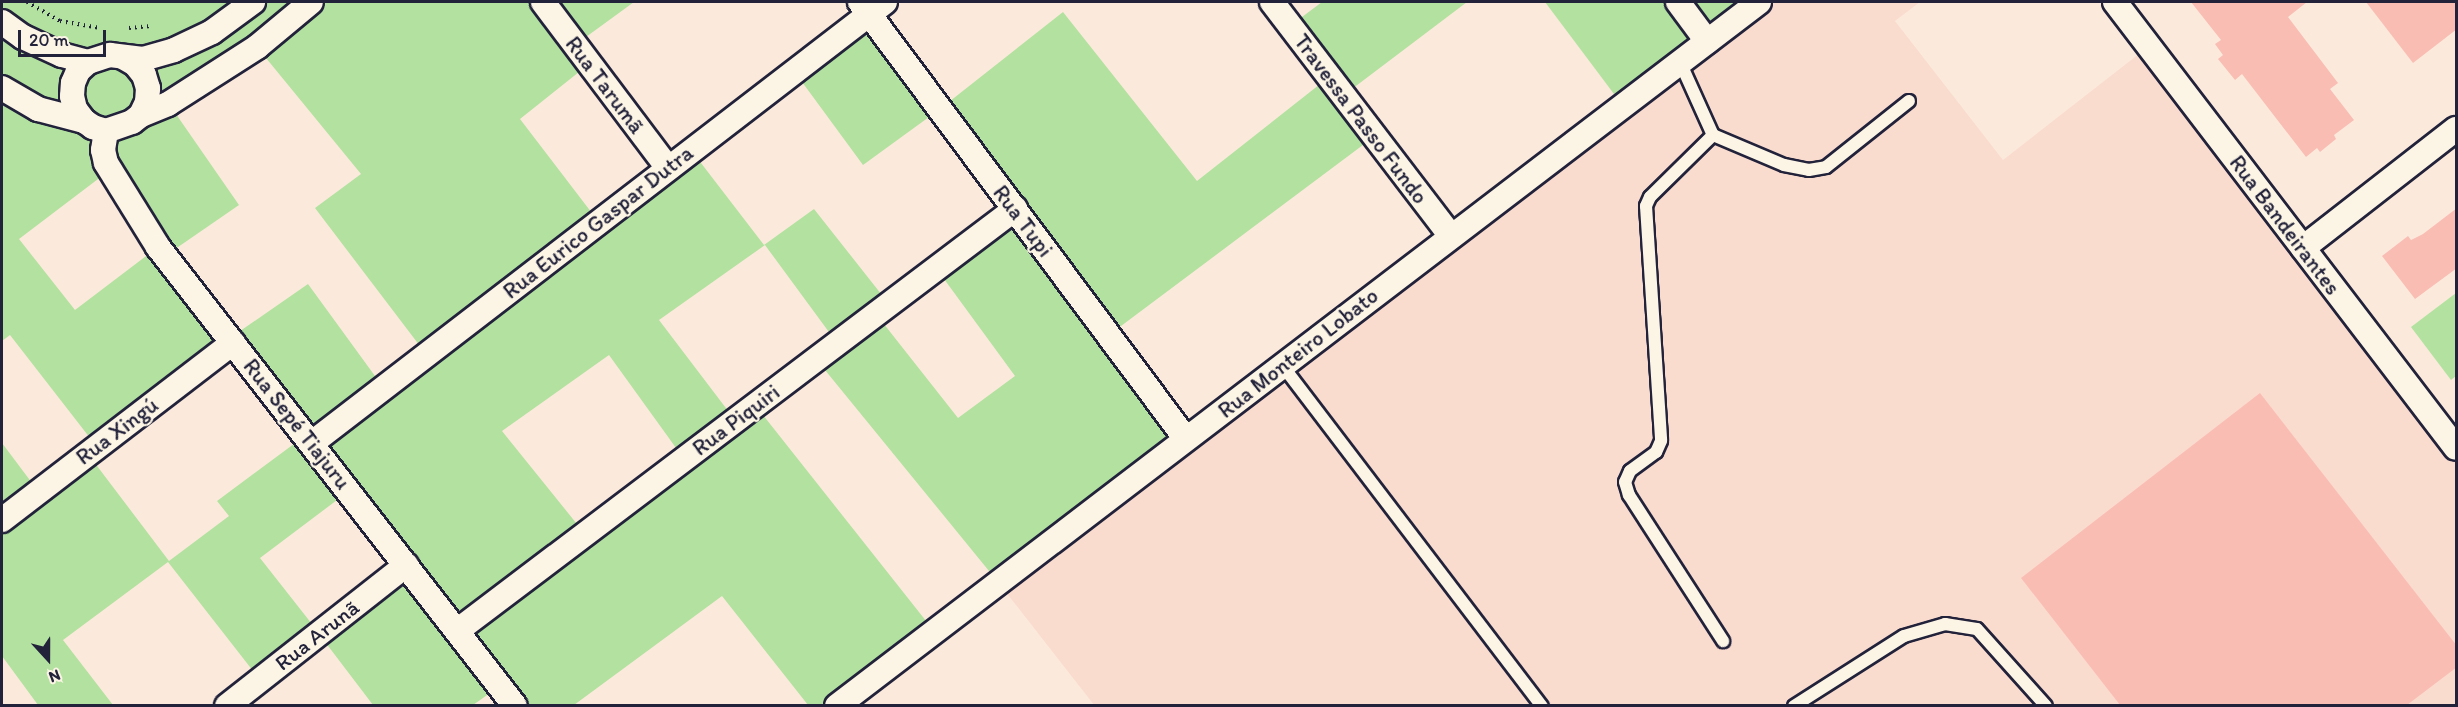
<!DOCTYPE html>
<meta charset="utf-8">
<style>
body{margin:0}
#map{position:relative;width:2458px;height:707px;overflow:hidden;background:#fbeadb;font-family:Itim,sans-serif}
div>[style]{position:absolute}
.built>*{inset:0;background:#fadccf}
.green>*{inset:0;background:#b2e1a0}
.building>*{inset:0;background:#f9bdb4}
.path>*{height:4px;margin-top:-2px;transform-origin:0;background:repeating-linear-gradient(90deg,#22223b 0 1.5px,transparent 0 6px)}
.roads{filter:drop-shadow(2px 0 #22223b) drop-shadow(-2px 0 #22223b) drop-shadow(0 2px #22223b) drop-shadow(0 -2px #22223b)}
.service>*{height:12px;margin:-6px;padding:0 6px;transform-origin:6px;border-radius:6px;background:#fcf5e5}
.minor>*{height:24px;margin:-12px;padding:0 12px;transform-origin:12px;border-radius:12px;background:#fcf5e5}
span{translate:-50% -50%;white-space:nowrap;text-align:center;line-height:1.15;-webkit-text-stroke:4.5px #fcf5e5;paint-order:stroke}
.street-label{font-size:22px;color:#22223b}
.frame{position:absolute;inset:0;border:3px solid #22223b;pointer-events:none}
.north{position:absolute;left:18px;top:629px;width:60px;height:60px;-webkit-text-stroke:4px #fcf5e5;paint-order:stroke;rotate:159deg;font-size:16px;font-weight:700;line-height:24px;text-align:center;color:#22223b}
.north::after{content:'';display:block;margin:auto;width:21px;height:27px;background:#22223b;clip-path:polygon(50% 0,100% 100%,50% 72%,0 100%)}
.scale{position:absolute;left:18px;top:30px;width:88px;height:27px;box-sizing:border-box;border:3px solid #22223b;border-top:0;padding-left:8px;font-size:18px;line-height:21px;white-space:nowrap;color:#22223b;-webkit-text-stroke:4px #fcf5e5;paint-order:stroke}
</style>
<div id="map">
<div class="built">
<i style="clip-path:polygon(1759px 2px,1920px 2px,1895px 21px,2003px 160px,2149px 46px,2456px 448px,2456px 705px,1094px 705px,998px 582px)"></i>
</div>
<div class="green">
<i style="clip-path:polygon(evenodd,2px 2px,634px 2px,575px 45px,589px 64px,520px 119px,598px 221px,691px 150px,764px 245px,814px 209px,889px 304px,876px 314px,958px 418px,1015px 376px,936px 268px,1015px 209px,940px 109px,863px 165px,794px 71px,869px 14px,940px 109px,1063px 12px,1197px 181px,1329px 77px,1290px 26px,1322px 2px,1467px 2px,1344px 95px,1375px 136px,1109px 335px,1186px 439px,998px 582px,816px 359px,837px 343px,765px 245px,659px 320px,735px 420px,755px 405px,934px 631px,837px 705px,808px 705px,722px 596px,574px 705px,515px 705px,500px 686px,473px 705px,373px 705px,319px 634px,260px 680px,168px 562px,63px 640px,113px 705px,38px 705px,2px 656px,2px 443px,38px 491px,88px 454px,169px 561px,229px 516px,217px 501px,306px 435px,233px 343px,97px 447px,10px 335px,2px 341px,2px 2px,257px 47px,361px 174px,315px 208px,426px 354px,383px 387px,308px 284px,230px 338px,165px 256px,239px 205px,169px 104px,257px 47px,2px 2px,102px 176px,158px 247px,75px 310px,19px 239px,102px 176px,2px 2px,609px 355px,684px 459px,585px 534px,502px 431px,609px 355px,2px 2px,349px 491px,406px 565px,319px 633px,260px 558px,349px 491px)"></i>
<i style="clip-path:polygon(1545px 2px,1759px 2px,1623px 106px)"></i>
<i style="clip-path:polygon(2456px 293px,2456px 376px,2451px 380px,2411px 327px)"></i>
</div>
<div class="building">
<i style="clip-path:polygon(2191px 2px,2307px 2px,2288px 17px,2338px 83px,2330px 89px,2354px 120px,2334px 135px,2336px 139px,2320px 152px,2317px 148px,2306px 157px,2242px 74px,2235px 80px,2218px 59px,2223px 55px,2215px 44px,2221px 40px)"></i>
<i style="clip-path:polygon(2366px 2px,2457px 2px,2457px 29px,2413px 63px)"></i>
<i style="clip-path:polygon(2457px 208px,2457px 268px,2415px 299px,2382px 256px,2408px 236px,2411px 240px,2423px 234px)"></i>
<i style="clip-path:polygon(2260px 393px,2457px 646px,2457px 667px,2407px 705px,2120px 705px,2021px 578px)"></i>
</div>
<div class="path">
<i style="left:27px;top:2px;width:38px;rotate:30deg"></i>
<i style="left:60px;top:21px;width:41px;rotate:9.9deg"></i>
<i style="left:129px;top:28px;width:22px;rotate:-5deg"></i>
</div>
<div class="roads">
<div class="service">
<i style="left:1680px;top:62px;width:80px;rotate:65.7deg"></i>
<i style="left:1713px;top:135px;width:88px;rotate:135.5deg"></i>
<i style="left:1650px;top:197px;width:10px;rotate:114deg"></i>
<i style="left:1646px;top:206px;width:235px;rotate:86.3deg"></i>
<i style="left:1661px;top:441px;width:12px;rotate:114deg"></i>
<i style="left:1656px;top:452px;width:32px;rotate:144deg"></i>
<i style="left:1630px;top:471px;width:12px;rotate:114deg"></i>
<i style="left:1625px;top:482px;width:14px;rotate:73deg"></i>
<i style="left:1629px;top:495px;width:174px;rotate:57.2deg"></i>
<i style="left:1713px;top:135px;width:77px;rotate:22.9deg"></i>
<i style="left:1784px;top:165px;width:25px;rotate:11deg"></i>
<i style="left:1809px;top:170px;width:17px;rotate:-10deg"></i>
<i style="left:1826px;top:167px;width:106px;rotate:-38.5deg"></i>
<i style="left:1282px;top:365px;width:429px;rotate:52.7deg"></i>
<i style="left:1794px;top:706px;width:130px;rotate:-32.5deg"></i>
<i style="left:1904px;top:636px;width:43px;rotate:-16.3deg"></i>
<i style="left:1945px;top:624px;width:32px;rotate:9deg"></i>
<i style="left:1977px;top:629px;width:103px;rotate:48.1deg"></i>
</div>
<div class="minor">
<i style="left:543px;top:2px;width:208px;rotate:53deg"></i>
<i style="left:860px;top:2px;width:545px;rotate:53.28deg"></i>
<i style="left:1272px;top:2px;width:295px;rotate:52.6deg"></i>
<i style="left:1678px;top:2px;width:49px;rotate:53.4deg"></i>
<i style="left:2115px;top:2px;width:561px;rotate:52.6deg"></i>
<i style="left:2px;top:22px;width:26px;rotate:36deg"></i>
<i style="left:23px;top:37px;width:43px;rotate:24.8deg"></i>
<i style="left:62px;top:55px;width:27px;rotate:15deg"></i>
<i style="left:123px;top:57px;width:14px;rotate:30deg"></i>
<i style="left:135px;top:64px;width:14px;rotate:51deg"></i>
<i style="left:144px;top:75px;width:14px;rotate:73deg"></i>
<i style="left:148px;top:88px;width:14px;rotate:94deg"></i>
<i style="left:147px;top:102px;width:14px;rotate:115deg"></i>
<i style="left:141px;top:115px;width:11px;rotate:142deg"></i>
<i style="left:132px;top:122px;width:28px;rotate:161deg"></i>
<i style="left:106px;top:131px;width:14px;rotate:-163deg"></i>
<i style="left:93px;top:127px;width:11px;rotate:-146deg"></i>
<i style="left:84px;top:121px;width:15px;rotate:-127deg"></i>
<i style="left:75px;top:109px;width:13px;rotate:-103deg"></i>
<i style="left:72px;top:96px;width:13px;rotate:-86deg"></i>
<i style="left:73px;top:83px;width:13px;rotate:-67deg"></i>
<i style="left:78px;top:71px;width:13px;rotate:-42deg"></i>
<i style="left:88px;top:62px;width:23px;rotate:-18deg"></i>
<i style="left:110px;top:55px;width:33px;rotate:7deg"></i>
<i style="left:143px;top:59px;width:32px;rotate:-16deg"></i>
<i style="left:174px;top:50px;width:42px;rotate:-25.3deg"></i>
<i style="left:212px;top:32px;width:51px;rotate:-36.2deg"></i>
<i style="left:2px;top:88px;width:42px;rotate:30.3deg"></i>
<i style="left:38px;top:109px;width:48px;rotate:14.6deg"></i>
<i style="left:141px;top:115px;width:29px;rotate:-22deg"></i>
<i style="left:168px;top:104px;width:106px;rotate:-32.6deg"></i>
<i style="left:257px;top:47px;width:70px;rotate:-39.8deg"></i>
<i style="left:106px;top:131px;width:19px;rotate:99deg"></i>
<i style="left:103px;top:150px;width:13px;rotate:77deg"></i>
<i style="left:106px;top:163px;width:99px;rotate:58.2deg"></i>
<i style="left:158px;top:247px;width:581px;rotate:52.13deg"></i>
<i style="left:2303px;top:248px;width:194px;rotate:-37.9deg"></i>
<i style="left:312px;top:443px;width:723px;rotate:-37.58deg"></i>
<i style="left:2px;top:520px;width:291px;rotate:-37.5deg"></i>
<i style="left:457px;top:631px;width:700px;rotate:-37.1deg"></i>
<i style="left:227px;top:706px;width:228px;rotate:-38.2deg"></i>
<i style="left:837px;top:706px;width:1160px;rotate:-37.36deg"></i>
</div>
</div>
<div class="street-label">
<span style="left:605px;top:85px;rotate:53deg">Rua Tarumã</span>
<span style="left:1361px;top:119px;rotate:53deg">Travessa Passo Fundo</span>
<span style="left:1023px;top:221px;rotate:53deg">Rua Tupi</span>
<span style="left:598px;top:222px;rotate:-38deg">Rua Eurico Gaspar Dutra</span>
<span style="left:2285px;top:225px;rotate:53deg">Rua Bandeirantes</span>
<span style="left:1298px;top:353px;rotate:-38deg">Rua Monteiro Lobato</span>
<span style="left:736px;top:420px;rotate:-37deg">Rua Piquiri</span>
<span style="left:297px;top:424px;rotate:52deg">Rua Sepé Tiajuru</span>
<span style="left:117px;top:431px;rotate:-37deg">Rua Xingú</span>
<span style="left:317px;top:635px;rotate:-38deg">Rua Arunã</span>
</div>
<div class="frame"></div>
<div class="north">N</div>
<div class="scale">20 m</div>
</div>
